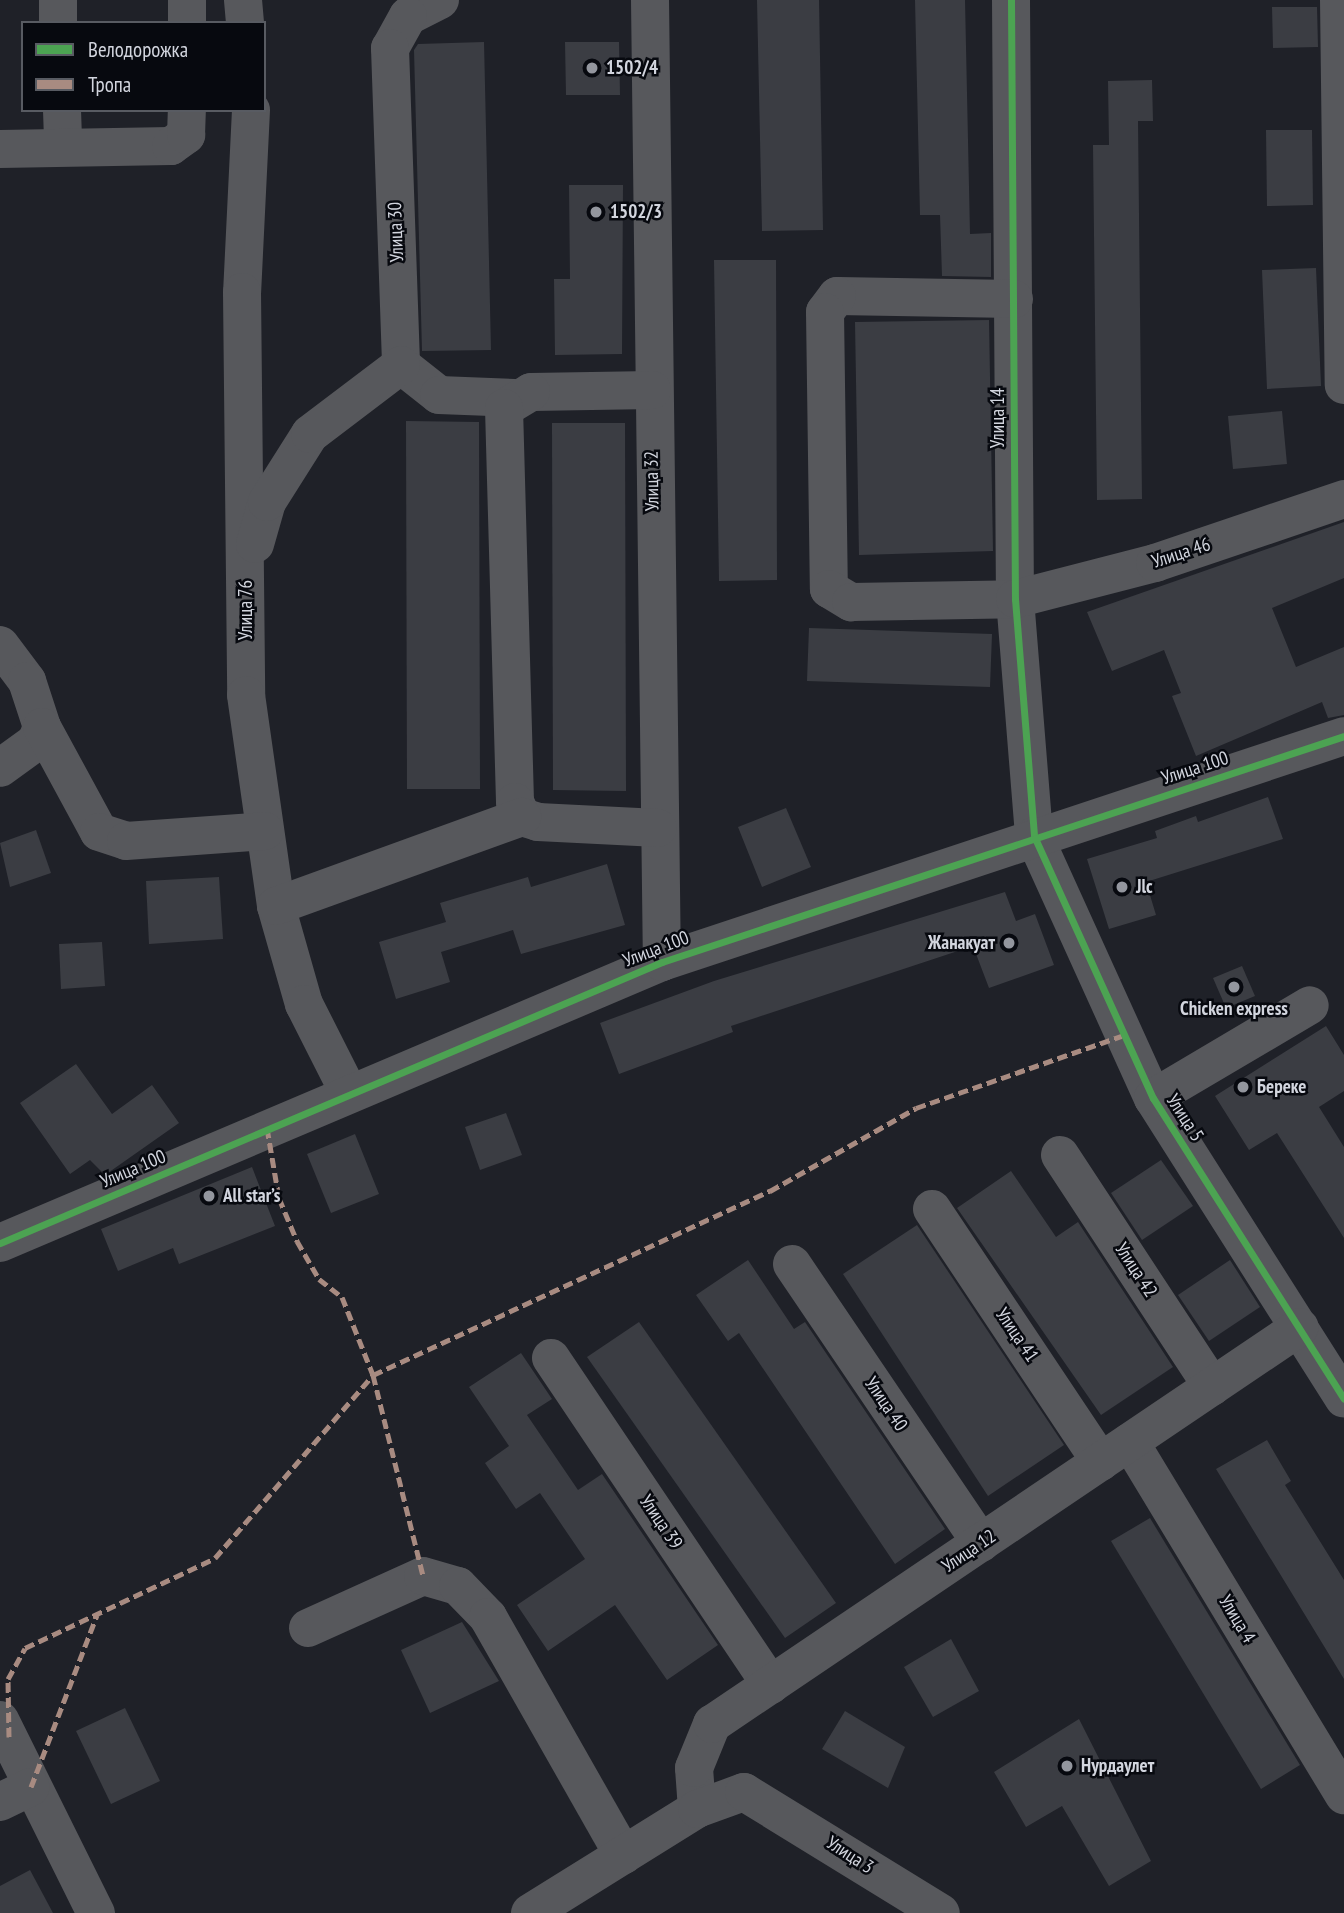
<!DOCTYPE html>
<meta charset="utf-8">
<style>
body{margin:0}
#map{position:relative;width:1344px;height:1913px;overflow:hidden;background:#1f2128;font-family:"PT Sans Narrow",sans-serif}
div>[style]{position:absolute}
.building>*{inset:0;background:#3b3d43}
.minor>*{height:38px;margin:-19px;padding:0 19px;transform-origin:19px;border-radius:19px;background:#57585c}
.quiet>*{height:5px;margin-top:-2.5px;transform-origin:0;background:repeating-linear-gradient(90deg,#a88b81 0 10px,transparent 0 15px)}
.cycleway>*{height:7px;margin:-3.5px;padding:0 3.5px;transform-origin:3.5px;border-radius:3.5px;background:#4ca352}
.dots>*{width:19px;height:19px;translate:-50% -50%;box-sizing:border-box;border:4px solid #07090f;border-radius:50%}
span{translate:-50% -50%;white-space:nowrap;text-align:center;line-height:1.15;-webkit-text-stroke:5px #07090f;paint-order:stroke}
.poi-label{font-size:19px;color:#d2d5de;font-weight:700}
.left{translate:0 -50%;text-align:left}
.right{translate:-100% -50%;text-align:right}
.street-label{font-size:19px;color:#d2d5de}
.legend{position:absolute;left:21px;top:21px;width:245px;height:91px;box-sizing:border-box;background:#07090f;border:2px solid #585b62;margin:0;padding:9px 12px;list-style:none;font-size:21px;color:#d2d5de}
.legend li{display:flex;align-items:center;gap:14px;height:35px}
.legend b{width:35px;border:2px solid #585b62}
</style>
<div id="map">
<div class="building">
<i style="clip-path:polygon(757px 0,819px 0,823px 230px,762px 231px)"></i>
<i style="clip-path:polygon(915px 0,965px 0,970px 234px,991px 233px,991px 277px,942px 276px,940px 215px,920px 215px)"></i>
<i style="clip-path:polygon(1272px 7px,1317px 7px,1318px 47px,1273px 48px)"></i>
<i style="clip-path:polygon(484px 42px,491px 350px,422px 351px,414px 50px,418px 44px)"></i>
<i style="clip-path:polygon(565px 42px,619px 42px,620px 95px,566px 95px)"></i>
<i style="clip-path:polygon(1152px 80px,1153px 121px,1138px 121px,1142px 499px,1097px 500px,1093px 145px,1109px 145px,1108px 81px)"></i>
<i style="clip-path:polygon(1266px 130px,1312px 130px,1313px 205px,1267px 206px)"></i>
<i style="clip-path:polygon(569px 185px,623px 185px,622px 354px,555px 355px,554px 279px,570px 279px)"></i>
<i style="clip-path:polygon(714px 260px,776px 260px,777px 580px,719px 581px)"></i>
<i style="clip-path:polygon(1316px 268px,1321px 386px,1267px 389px,1262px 270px)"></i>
<i style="clip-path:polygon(989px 320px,993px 551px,859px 555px,855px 322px)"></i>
<i style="clip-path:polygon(1282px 411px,1287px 464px,1233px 469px,1228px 416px)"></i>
<i style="clip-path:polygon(406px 421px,479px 422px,480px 789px,407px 789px)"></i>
<i style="clip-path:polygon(552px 423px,625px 423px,626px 791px,553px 790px)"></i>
<i style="clip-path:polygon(1344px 522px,1344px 578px,1272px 608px,1296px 667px,1344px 647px,1344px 715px,1328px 718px,1322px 702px,1196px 756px,1172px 696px,1181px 693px,1164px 650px,1112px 671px,1087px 612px)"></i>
<i style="clip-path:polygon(809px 628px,992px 634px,990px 687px,807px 681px)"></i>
<i style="clip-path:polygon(1268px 797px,1283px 839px,1146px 882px,1156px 915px,1109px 929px,1087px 859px,1157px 838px,1155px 831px,1196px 816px,1198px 822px)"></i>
<i style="clip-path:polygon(786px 808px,811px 867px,762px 887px,738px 827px)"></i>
<i style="clip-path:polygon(36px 830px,51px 873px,10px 887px,0 843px)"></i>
<i style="clip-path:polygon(607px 864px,625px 925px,521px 954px,513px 930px,441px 952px,450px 982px,396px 999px,379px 942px,446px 922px,440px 903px,528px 877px,531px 887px)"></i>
<i style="clip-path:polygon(219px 877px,223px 939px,149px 944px,146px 881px)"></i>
<i style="clip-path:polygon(1005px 892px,1016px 921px,1035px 914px,1054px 965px,989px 988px,973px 946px,731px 1026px,733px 1032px,619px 1074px,600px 1023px,714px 981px)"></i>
<i style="clip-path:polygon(102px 942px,105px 986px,61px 989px,59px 944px)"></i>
<i style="clip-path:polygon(1242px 966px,1255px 996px,1226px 1008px,1213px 978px)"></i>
<i style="clip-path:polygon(1326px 1026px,1344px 1055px,1344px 1091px,1319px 1107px,1344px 1147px,1344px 1238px,1277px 1133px,1249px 1150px,1215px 1096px)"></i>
<i style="clip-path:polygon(76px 1064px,112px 1114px,152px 1085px,179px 1123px,105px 1175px,90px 1160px,70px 1174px,20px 1103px)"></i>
<i style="clip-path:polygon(506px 1113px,522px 1155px,480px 1170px,465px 1127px)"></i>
<i style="clip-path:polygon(355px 1134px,379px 1194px,331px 1213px,307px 1154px)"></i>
<i style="clip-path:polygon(1161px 1160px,1193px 1206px,1142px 1240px,1111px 1193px)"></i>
<i style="clip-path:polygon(252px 1167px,275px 1226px,179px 1264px,173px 1248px,118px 1271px,101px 1229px)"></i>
<i style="clip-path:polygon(1011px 1171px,1056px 1237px,1078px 1222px,1173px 1367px,1101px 1415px,957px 1208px)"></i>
<i style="clip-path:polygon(917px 1225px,1064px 1445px,988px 1496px,843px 1274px)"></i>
<i style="clip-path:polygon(748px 1260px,794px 1329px,805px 1322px,945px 1529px,895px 1564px,739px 1333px,728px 1341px,696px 1295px)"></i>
<i style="clip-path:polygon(1230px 1260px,1260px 1307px,1209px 1341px,1178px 1295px)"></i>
<i style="clip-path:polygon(639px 1322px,836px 1603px,785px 1638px,587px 1357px)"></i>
<i style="clip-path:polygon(521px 1353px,552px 1399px,527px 1415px,578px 1490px,602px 1474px,718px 1645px,667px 1680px,615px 1605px,548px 1651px,517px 1605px,585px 1559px,540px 1493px,516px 1509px,485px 1463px,509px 1446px,469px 1387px)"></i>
<i style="clip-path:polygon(1267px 1440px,1291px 1481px,1285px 1485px,1344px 1580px,1344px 1679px,1216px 1469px)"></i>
<i style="clip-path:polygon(1150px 1518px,1300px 1765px,1261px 1789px,1111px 1541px)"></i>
<i style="clip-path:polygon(462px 1622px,499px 1681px,430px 1713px,401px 1650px)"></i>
<i style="clip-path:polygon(951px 1639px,979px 1691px,933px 1717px,904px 1667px)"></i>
<i style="clip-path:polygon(125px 1708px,160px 1781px,111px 1804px,76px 1731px)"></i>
<i style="clip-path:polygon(845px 1711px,905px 1747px,888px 1788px,822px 1749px)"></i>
<i style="clip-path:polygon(1079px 1719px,1151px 1861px,1109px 1886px,1062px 1806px,1026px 1827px,994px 1772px)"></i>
<i style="clip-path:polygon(30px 1870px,53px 1913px,0 1913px,0 1886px)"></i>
</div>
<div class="minor">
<i style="left:58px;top:0;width:23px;rotate:90deg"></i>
<i style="left:187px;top:0;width:23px;rotate:90deg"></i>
<i style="left:243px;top:0;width:23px;rotate:85deg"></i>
<i style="left:440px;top:0;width:36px;rotate:153deg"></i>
<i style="left:408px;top:16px;width:37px;rotate:119deg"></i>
<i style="left:390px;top:48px;width:317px;rotate:88deg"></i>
<i style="left:401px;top:365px;width:48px;rotate:38.3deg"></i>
<i style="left:439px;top:395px;width:75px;rotate:2.3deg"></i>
<i style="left:650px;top:0;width:962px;rotate:89.29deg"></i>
<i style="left:1011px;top:0;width:599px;rotate:89.62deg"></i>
<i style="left:1015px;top:599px;width:238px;rotate:85.4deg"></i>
<i style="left:1034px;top:836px;width:288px;rotate:65.6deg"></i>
<i style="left:1153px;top:1098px;width:356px;rotate:57.6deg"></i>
<i style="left:1339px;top:0;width:385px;rotate:89.3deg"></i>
<i style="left:62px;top:110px;width:36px;rotate:88deg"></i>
<i style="left:251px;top:110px;width:182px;rotate:92.8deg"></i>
<i style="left:242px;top:292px;width:403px;rotate:89.4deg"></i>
<i style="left:246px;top:695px;width:213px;rotate:81.9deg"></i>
<i style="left:276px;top:906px;width:102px;rotate:74.1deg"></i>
<i style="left:304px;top:1004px;width:100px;rotate:63.2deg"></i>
<i style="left:0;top:149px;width:171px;rotate:-1deg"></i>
<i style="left:171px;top:146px;width:19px;rotate:-36deg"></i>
<i style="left:186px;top:135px;width:25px;rotate:-88deg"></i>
<i style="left:1014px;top:299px;width:177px;rotate:-179deg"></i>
<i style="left:837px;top:296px;width:20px;rotate:127deg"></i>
<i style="left:825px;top:312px;width:277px;rotate:89.2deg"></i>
<i style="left:829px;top:589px;width:26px;rotate:31deg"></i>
<i style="left:851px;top:602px;width:164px;rotate:-1deg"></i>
<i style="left:1015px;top:599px;width:145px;rotate:-14.4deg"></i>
<i style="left:1155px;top:563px;width:200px;rotate:-18.7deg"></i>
<i style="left:652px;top:390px;width:121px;rotate:179.1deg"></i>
<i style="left:531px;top:392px;width:31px;rotate:149deg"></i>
<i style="left:504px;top:408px;width:394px;rotate:88.4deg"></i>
<i style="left:515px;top:802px;width:17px;rotate:65deg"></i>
<i style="left:522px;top:817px;width:17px;rotate:17deg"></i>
<i style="left:538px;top:822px;width:120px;rotate:2.9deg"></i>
<i style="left:255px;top:544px;width:44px;rotate:-74.1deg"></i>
<i style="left:267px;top:502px;width:80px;rotate:-57.7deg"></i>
<i style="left:310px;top:434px;width:114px;rotate:-37.2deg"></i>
<i style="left:0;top:645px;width:45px;rotate:53.1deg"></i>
<i style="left:27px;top:681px;width:48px;rotate:71.9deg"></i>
<i style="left:42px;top:727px;width:16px;rotate:112deg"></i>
<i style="left:36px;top:742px;width:44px;rotate:144.2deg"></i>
<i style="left:42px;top:727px;width:119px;rotate:61.5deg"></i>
<i style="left:99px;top:832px;width:28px;rotate:18deg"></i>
<i style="left:126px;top:841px;width:139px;rotate:-4.1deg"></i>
<i style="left:276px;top:906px;width:262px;rotate:-19.9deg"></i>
<i style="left:1153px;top:1098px;width:182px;rotate:-30.6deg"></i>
<i style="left:1060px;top:1155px;width:277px;rotate:56.7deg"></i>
<i style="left:932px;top:1209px;width:304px;rotate:56.3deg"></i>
<i style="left:0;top:1243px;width:719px;rotate:-23deg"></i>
<i style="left:662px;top:962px;width:718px;rotate:-18.33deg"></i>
<i style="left:792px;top:1264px;width:337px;rotate:55.9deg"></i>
<i style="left:551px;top:1358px;width:394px;rotate:56.1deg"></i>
<i style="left:1130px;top:1442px;width:413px;rotate:58.8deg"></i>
<i style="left:308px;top:1628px;width:126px;rotate:-24.3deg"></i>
<i style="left:423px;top:1576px;width:36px;rotate:16deg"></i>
<i style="left:458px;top:1586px;width:43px;rotate:45.9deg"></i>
<i style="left:488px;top:1617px;width:274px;rotate:60.4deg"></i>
<i style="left:0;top:1720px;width:216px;rotate:63.6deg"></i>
<i style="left:0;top:1802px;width:34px;rotate:-26deg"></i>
<i style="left:697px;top:1809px;width:41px;rotate:-94.2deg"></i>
<i style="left:694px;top:1768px;width:48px;rotate:-67.8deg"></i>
<i style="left:712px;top:1724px;width:709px;rotate:-34.03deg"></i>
<i style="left:530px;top:1913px;width:197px;rotate:-31.9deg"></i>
<i style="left:697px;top:1809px;width:50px;rotate:-19.9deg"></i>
<i style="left:744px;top:1792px;width:231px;rotate:31.6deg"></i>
</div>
<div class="quiet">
<i style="left:267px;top:1128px;width:71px;rotate:80.3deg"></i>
<i style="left:279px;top:1198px;width:47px;rotate:67.3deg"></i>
<i style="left:297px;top:1241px;width:44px;rotate:59.9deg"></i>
<i style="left:319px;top:1279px;width:29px;rotate:38deg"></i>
<i style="left:342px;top:1297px;width:84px;rotate:68.3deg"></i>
<i style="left:373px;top:1375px;width:207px;rotate:76deg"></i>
<i style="left:9px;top:1737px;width:58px;rotate:-91deg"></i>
<i style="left:8px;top:1679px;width:35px;rotate:-61deg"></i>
<i style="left:25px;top:1648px;width:210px;rotate:-25.3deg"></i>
<i style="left:215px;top:1558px;width:242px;rotate:-49.2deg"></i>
<i style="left:373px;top:1375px;width:438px;rotate:-24.9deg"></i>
<i style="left:770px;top:1191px;width:168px;rotate:-29.6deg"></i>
<i style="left:916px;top:1108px;width:218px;rotate:-19.3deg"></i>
<i style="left:31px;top:1787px;width:184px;rotate:-69deg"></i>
</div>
<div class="cycleway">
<i style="left:1011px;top:0;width:599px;rotate:89.62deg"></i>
<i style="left:1015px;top:599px;width:238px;rotate:85.4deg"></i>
<i style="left:1034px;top:836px;width:288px;rotate:65.6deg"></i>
<i style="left:1153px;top:1098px;width:356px;rotate:57.6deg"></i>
<i style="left:0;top:1243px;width:719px;rotate:-23deg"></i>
<i style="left:662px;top:962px;width:718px;rotate:-18.33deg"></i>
</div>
<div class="dots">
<i style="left:592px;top:68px;background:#93969e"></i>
<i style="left:596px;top:212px;background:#93969e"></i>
<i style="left:1122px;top:887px;background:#93969e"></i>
<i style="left:1009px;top:943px;background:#93969e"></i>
<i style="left:1234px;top:987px;background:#93969e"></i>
<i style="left:1243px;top:1087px;background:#93969e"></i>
<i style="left:209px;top:1196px;background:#93969e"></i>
<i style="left:1067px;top:1766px;background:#93969e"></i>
</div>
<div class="poi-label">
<span class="left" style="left:606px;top:68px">1502/4</span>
<span class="left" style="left:610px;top:212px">1502/3</span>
<span class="left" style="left:1136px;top:887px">Jlc</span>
<span class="right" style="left:995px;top:943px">Жанакуат</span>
<span style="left:1234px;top:1009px">Chicken express</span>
<span class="left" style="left:1257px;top:1087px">Береке</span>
<span class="left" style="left:223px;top:1196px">All star’s</span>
<span class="left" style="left:1081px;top:1766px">Нурдаулет</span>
</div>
<div class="street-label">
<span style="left:396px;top:232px;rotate:-92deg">Улица 30</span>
<span style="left:998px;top:418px;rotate:-90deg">Улица 14</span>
<span style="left:652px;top:481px;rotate:-91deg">Улица 32</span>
<span style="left:1181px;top:553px;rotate:-18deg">Улица 46</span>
<span style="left:246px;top:610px;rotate:-90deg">Улица 76</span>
<span style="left:1195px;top:768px;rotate:-18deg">Улица 100</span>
<span style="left:656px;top:949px;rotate:-21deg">Улица 100</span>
<span style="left:1185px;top:1118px;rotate:57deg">Улица 5</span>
<span style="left:133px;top:1169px;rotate:-23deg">Улица 100</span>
<span style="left:1136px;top:1270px;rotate:57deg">Улица 42</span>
<span style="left:1017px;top:1335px;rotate:56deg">Улица 41</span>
<span style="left:886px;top:1404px;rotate:56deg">Улица 40</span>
<span style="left:661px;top:1522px;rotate:56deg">Улица 39</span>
<span style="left:969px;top:1551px;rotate:-34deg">Улица 12</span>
<span style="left:1237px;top:1619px;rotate:59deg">Улица 4</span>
<span style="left:850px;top:1855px;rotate:33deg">Улица 3</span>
</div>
<ul class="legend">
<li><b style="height:9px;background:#4ca352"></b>Велодорожка</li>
<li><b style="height:9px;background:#a88b81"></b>Тропа</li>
</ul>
</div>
